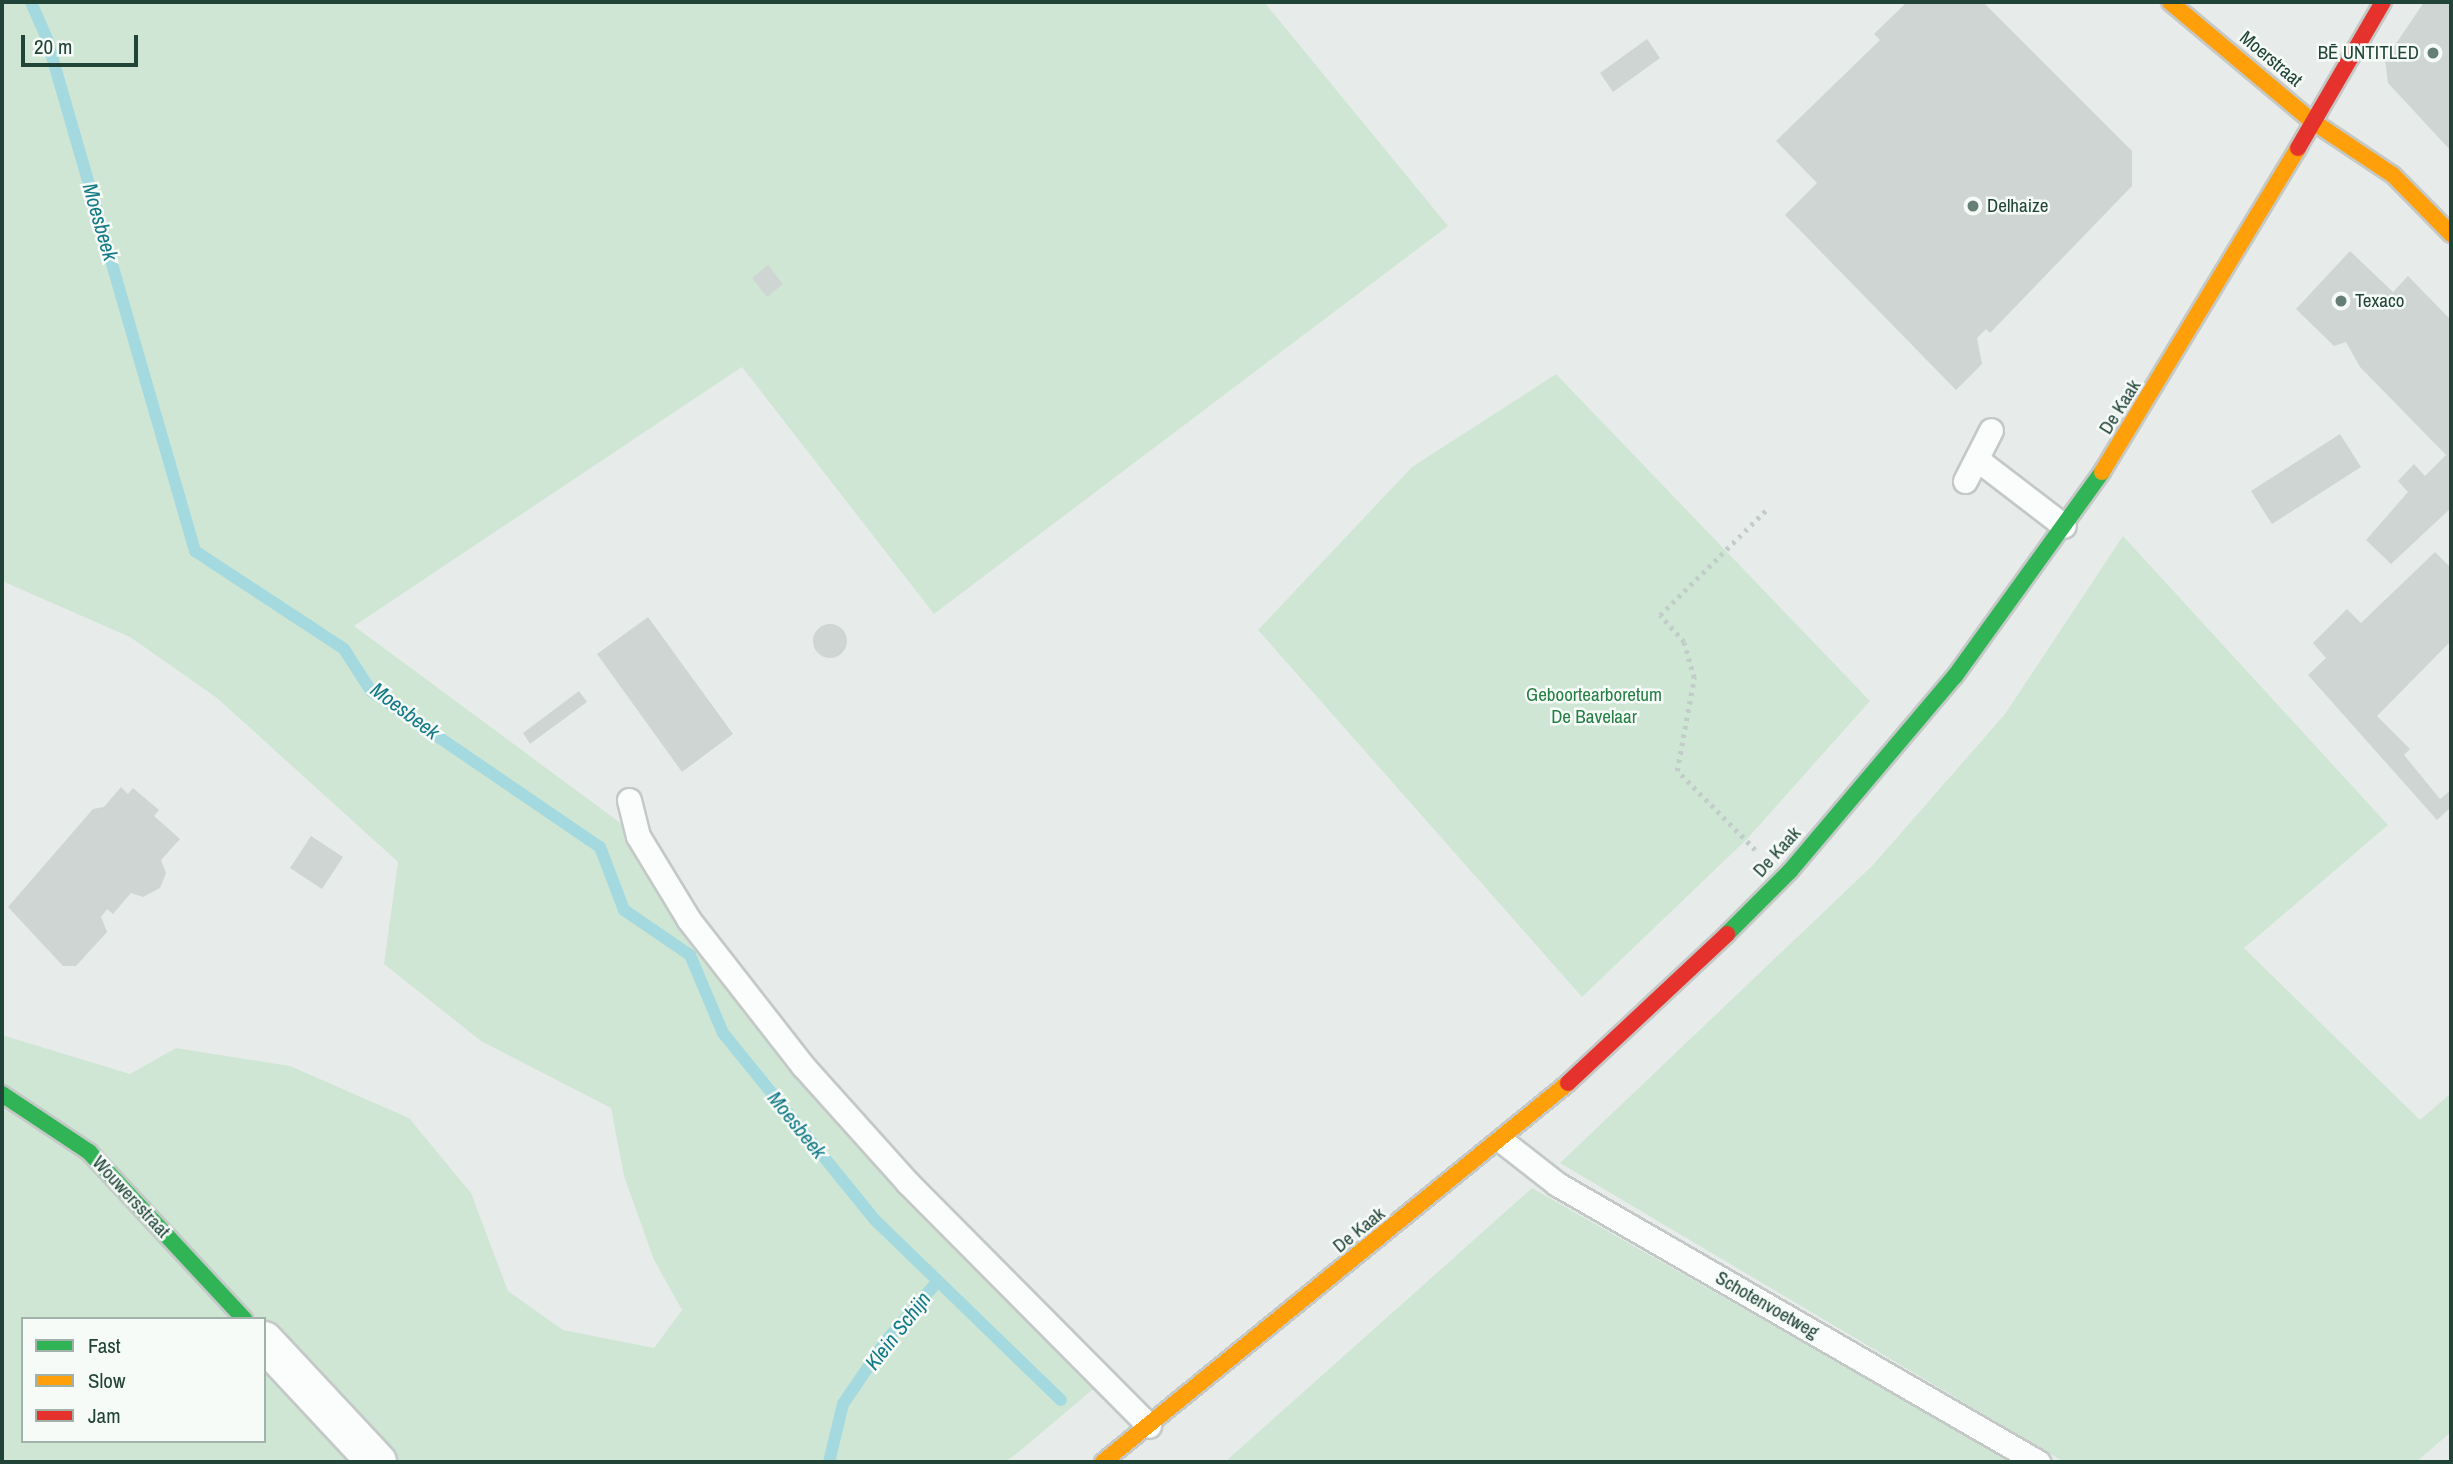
<!DOCTYPE html>
<meta charset="utf-8">
<style>
body{margin:0}
#map{position:relative;width:2453px;height:1464px;overflow:hidden;background:#e7ecea;font-family:"Archivo Narrow",sans-serif}
div>[style]{position:absolute}
.green>*{inset:0;background:#cfe6d5}
.stream>*{height:12px;margin:-6px;padding:0 6px;transform-origin:6px;border-radius:6px;background:#a4d9df}
.building>*{inset:0;background:#cfd5d3}
.round{border-radius:50%}
.path>*{height:4.5px;margin-top:-2.25px;transform-origin:0;background:repeating-linear-gradient(90deg,#c2ccc8 0 3.5px,transparent 0 8.5px)}
.roads{filter:drop-shadow(2px 0 #c4c9c7) drop-shadow(-2px 0 #c4c9c7) drop-shadow(0 2px #c4c9c7) drop-shadow(0 -2px #c4c9c7)}
.lane>*{height:23px;margin:-11.5px;padding:0 11.5px;transform-origin:11.5px;border-radius:11.5px;background:#fbfcfc}
.street>*{height:38px;margin:-19px;padding:0 19px;transform-origin:19px;border-radius:19px;background:#fbfcfc}
.fast>*{height:16px;margin:-8px;padding:0 8px;transform-origin:8px;border-radius:8px;background:#30b455}
.slow>*{height:16px;margin:-8px;padding:0 8px;transform-origin:8px;border-radius:8px;background:#ff9f0a}
.jam>*{height:16px;margin:-8px;padding:0 8px;transform-origin:8px;border-radius:8px;background:#e5322d}
.dots>*{width:19px;height:19px;translate:-50% -50%;box-sizing:border-box;border:4px solid #f6fbf8;border-radius:50%}
span{translate:-50% -50%;white-space:nowrap;text-align:center;line-height:1.15;-webkit-text-stroke:5px #f6fbf8;paint-order:stroke}
.poi-label{font-size:19px;color:#214438}
.right{translate:-100% -50%;text-align:right}
.left{translate:0 -50%;text-align:left}
.street-label{font-size:19px;color:#214438}
.park-label{font-size:19px;color:#267f44}
.water-label{font-size:21px;color:#137a87;font-style:italic}
.frame{position:absolute;inset:0;border:4px solid #214438;pointer-events:none}
.legend{position:absolute;left:21px;top:1317px;width:245px;height:126px;box-sizing:border-box;background:#f6fbf8;border:2px solid #a1b2ab;margin:0;padding:9px 12px;list-style:none;font-size:21px;color:#214438}
.legend li{display:flex;align-items:center;gap:14px;height:35px}
.legend b{width:35px;border:2px solid #a1b2ab}
.scale{position:absolute;left:21px;top:35px;width:117px;height:32px;box-sizing:border-box;border:4px solid #214438;border-top:0;padding-left:9px;font-size:21px;line-height:24px;white-space:nowrap;color:#214438;-webkit-text-stroke:5px #f6fbf8;paint-order:stroke}
</style>
<div id="map">
<div class="green">
<i style="clip-path:polygon(evenodd,2px 2px,1264px 2px,1448px 226px,934px 614px,742px 367px,354px 626px,638px 836px,803px 1066px,1104px 1380px,1015px 1455px,1004px 1462px,2px 1462px,2px 1035px,130px 1074px,176px 1048px,290px 1066px,409px 1118px,471px 1193px,508px 1291px,563px 1330px,654px 1348px,682px 1310px,654px 1260px,624px 1176px,611px 1108px,481px 1041px,384px 964px,398px 862px,217px 698px,130px 637px,2px 581px,2px 2px,23px 1319px,264px 1319px,264px 1441px,23px 1441px,23px 1319px)"></i>
<i style="clip-path:polygon(1556px 374px,1870px 701px,1746px 840px,1582px 997px,1258px 630px,1412px 467px)"></i>
<i style="clip-path:polygon(2123px 536px,2388px 825px,2244px 948px,2420px 1120px,2451px 1093px,2451px 1432px,2416px 1462px,2064px 1462px,1560px 1163px,1873px 865px,2005px 714px)"></i>
<i style="clip-path:polygon(1532px 1188px,2012px 1462px,1225px 1462px)"></i>
</div>
<div class="stream">
<i style="left:31px;top:2px;width:40px;rotate:66.6deg"></i>
<i style="left:47px;top:39px;width:533px;rotate:73.88deg"></i>
<i style="left:195px;top:551px;width:178px;rotate:33.3deg"></i>
<i style="left:344px;top:649px;width:50px;rotate:57.3deg"></i>
<i style="left:371px;top:691px;width:277px;rotate:34.3deg"></i>
<i style="left:600px;top:847px;width:67px;rotate:69.1deg"></i>
<i style="left:624px;top:910px;width:80px;rotate:34.3deg"></i>
<i style="left:690px;top:955px;width:85px;rotate:67.1deg"></i>
<i style="left:723px;top:1033px;width:241px;rotate:50.9deg"></i>
<i style="left:875px;top:1220px;width:88px;rotate:44.1deg"></i>
<i style="left:829px;top:1462px;width:60px;rotate:-76.4deg"></i>
<i style="left:843px;top:1404px;width:76px;rotate:-55.7deg"></i>
<i style="left:886px;top:1341px;width:79px;rotate:-49.1deg"></i>
<i style="left:938px;top:1281px;width:171px;rotate:44.1deg"></i>
</div>
<div class="building">
<i style="clip-path:polygon(1907px 2px,1983px 2px,2132px 151px,2132px 186px,1990px 333px,1986px 329px,1977px 338px,1982px 364px,1956px 390px,1785px 215px,1817px 183px,1776px 141px,1880px 40px,1874px 34px)"></i>
<i style="clip-path:polygon(2424px 2px,2451px 2px,2451px 151px,2388px 83px,2385px 60px)"></i>
<i style="clip-path:polygon(1647px 39px,1660px 58px,1613px 92px,1600px 73px)"></i>
<i style="clip-path:polygon(2350px 251px,2393px 292px,2408px 276px,2451px 320px,2451px 508px,2391px 564px,2366px 540px,2408px 492px,2398px 481px,2414px 464px,2425px 476px,2446px 455px,2360px 367px,2346px 342px,2334px 346px,2296px 309px)"></i>
<i style="clip-path:polygon(768px 265px,783px 284px,767px 297px,752px 278px)"></i>
<i style="clip-path:polygon(2340px 434px,2361px 467px,2272px 524px,2251px 491px)"></i>
<i style="clip-path:polygon(2435px 552px,2451px 568px,2451px 641px,2377px 716px,2410px 749px,2404px 755px,2440px 799px,2451px 790px,2451px 807px,2437px 820px,2308px 675px,2326px 658px,2313px 643px,2347px 609px,2361px 623px)"></i>
<i style="clip-path:polygon(648px 617px,733px 734px,682px 772px,597px 654px)"></i>
<i class="round" style="left:813px;top:624px;width:34px;height:34px"></i>
<i style="clip-path:polygon(579px 691px,587px 702px,530px 744px,523px 733px)"></i>
<i style="clip-path:polygon(121px 787px,128px 794px,133px 788px,159px 810px,154px 816px,180px 839px,161px 860px,166px 873px,160px 888px,143px 897px,131px 893px,113px 914px,107px 909px,101px 917px,107px 932px,76px 966px,63px 966px,8px 907px,93px 809px,104px 807px)"></i>
<i style="clip-path:polygon(311px 836px,343px 857px,322px 889px,290px 868px)"></i>
</div>
<div class="path">
<i style="left:1755px;top:850px;width:111px;rotate:-134.6deg"></i>
<i style="left:1677px;top:771px;width:95px;rotate:-79.6deg"></i>
<i style="left:1694px;top:678px;width:37px;rotate:-106deg"></i>
<i style="left:1684px;top:642px;width:36px;rotate:-132deg"></i>
<i style="left:1660px;top:615px;width:151px;rotate:-44.7deg"></i>
</div>
<div class="roads">
<div class="lane">
<i style="left:1978px;top:460px;width:108px;rotate:37.5deg"></i>
<i style="left:1965px;top:481px;width:57px;rotate:-63deg"></i>
<i style="left:629px;top:800px;width:37px;rotate:76deg"></i>
<i style="left:638px;top:836px;width:98px;rotate:58.7deg"></i>
<i style="left:689px;top:920px;width:185px;rotate:52deg"></i>
<i style="left:803px;top:1066px;width:157px;rotate:48.1deg"></i>
<i style="left:908px;top:1183px;width:342px;rotate:45.2deg"></i>
<i style="left:1502px;top:1141px;width:70px;rotate:38deg"></i>
<i style="left:1557px;top:1184px;width:556px;rotate:30.03deg"></i>
</div>
<div class="street">
<i style="left:264px;top:1341px;width:166px;rotate:47deg"></i>
</div>
<div class="fast">
<i style="left:1727px;top:934px;width:89px;rotate:-45deg"></i>
<i style="left:1790px;top:871px;width:255px;rotate:-49.8deg"></i>
<i style="left:1955px;top:676px;width:251px;rotate:-54.2deg"></i>
<i style="left:2px;top:1094px;width:105px;rotate:33.7deg"></i>
<i style="left:89px;top:1152px;width:228px;rotate:47.1deg"></i>
</div>
<div class="slow">
<i style="left:2170px;top:2px;width:185px;rotate:40deg"></i>
<i style="left:2312px;top:121px;width:97px;rotate:33.7deg"></i>
<i style="left:2393px;top:175px;width:83px;rotate:45.5deg"></i>
<i style="left:2102px;top:472px;width:379px;rotate:-58.8deg"></i>
<i style="left:1103px;top:1462px;width:600px;rotate:-39.18deg"></i>
</div>
<div class="jam">
<i style="left:2298px;top:148px;width:169px;rotate:-59.8deg"></i>
<i style="left:1568px;top:1083px;width:218px;rotate:-43.1deg"></i>
</div>
</div>
<div class="dots">
<i style="left:2433px;top:53px;background:#667f76"></i>
<i style="left:1973px;top:206px;background:#667f76"></i>
<i style="left:2341px;top:301px;background:#667f76"></i>
</div>
<div class="poi-label">
<span class="right" style="left:2419px;top:53px">BĒ UNTITLED</span>
<span class="left" style="left:1987px;top:206px">Delhaize</span>
<span class="left" style="left:2355px;top:301px">Texaco</span>
</div>
<div class="street-label">
<span style="left:2271px;top:59px;rotate:40deg">Moerstraat</span>
<span style="left:2120px;top:407px;rotate:-58deg">De Kaak</span>
<span style="left:1777px;top:852px;rotate:-48deg">De Kaak</span>
<span style="left:131px;top:1197px;rotate:47deg">Wouwersstraat</span>
<span style="left:1359px;top:1230px;rotate:-39deg">De Kaak</span>
<span style="left:1767px;top:1305px;rotate:30deg">Schotenvoetweg</span>
</div>
<div class="park-label">
<span style="left:1594px;top:706px">Geboortearboretum<br>De Bavelaar</span>
</div>
<div class="water-label">
<span style="left:100px;top:222px;rotate:74deg">Moesbeek</span>
<span style="left:405px;top:711px;rotate:37deg">Moesbeek</span>
<span style="left:797px;top:1125px;rotate:51deg">Moesbeek</span>
<span style="left:898px;top:1331px;rotate:-52deg">Klein Schijn</span>
</div>
<div class="frame"></div>
<ul class="legend">
<li><b style="height:9px;background:#30b455"></b>Fast</li>
<li><b style="height:9px;background:#ff9f0a"></b>Slow</li>
<li><b style="height:9px;background:#e5322d"></b>Jam</li>
</ul>
<div class="scale">20 m</div>
</div>
